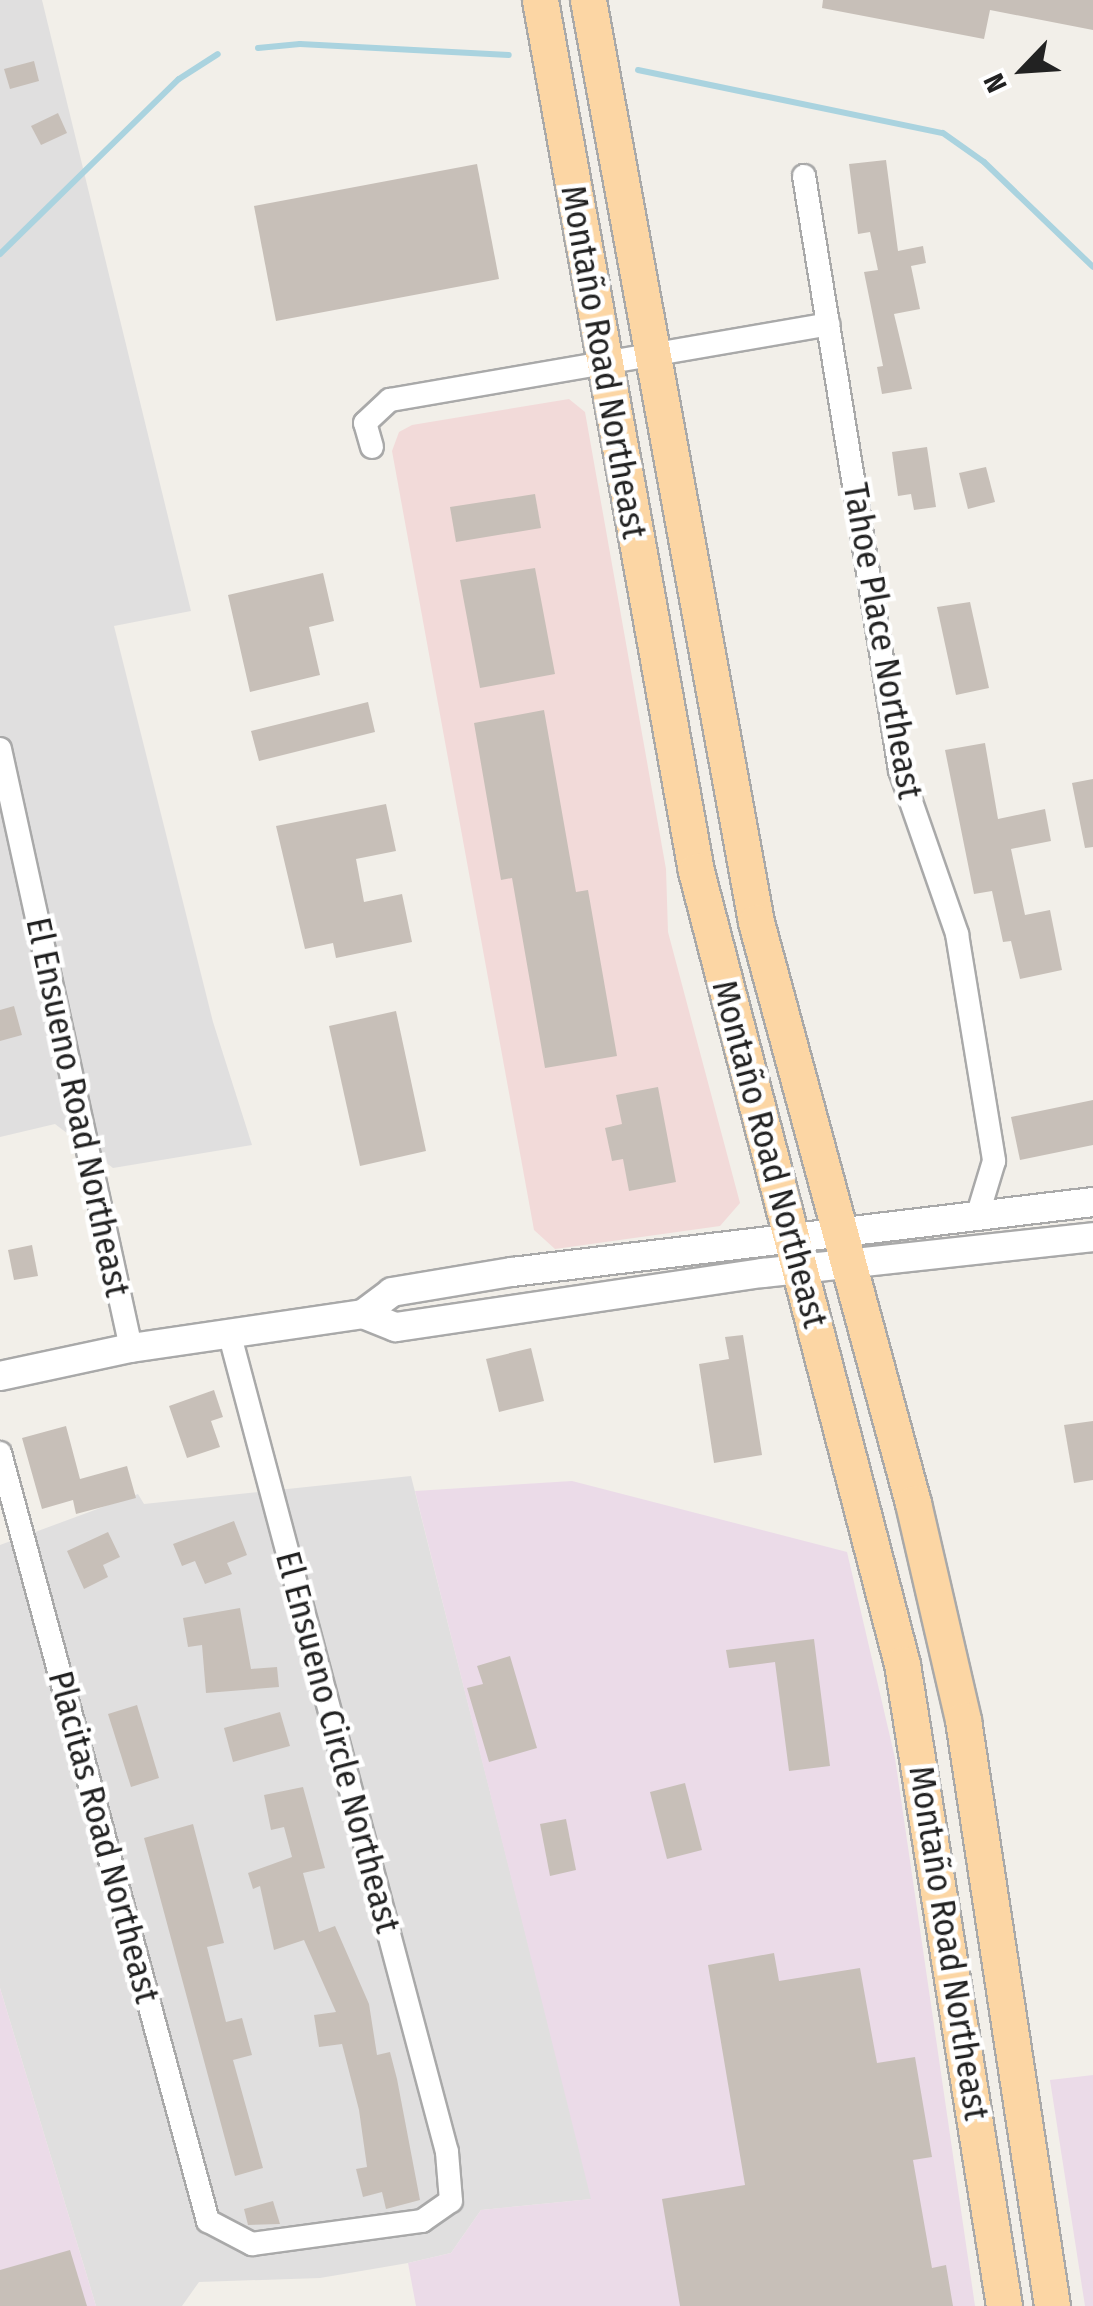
<!DOCTYPE html>
<meta charset="utf-8">
<style>
body{margin:0}
#map{position:relative;width:1093px;height:2306px;overflow:hidden;background:#f2efe9;font-family:"Fira Sans Condensed",sans-serif}
div>[style]{position:absolute}
.residential>*{inset:0;background:#e0dfdf}
.commercial>*{inset:0;background:#f2dad9}
.industrial>*{inset:0;background:#ebdbe8}
.stream>*{height:6px;margin:-3px;padding:0 3px;transform-origin:3px;border-radius:3px;background:#aad3df}
.building>*{inset:0;background:#c7bfb8}
.roads{filter:drop-shadow(2px 0 #a9a9a9) drop-shadow(-2px 0 #a9a9a9) drop-shadow(0 2px #a9a9a9) drop-shadow(0 -2px #a9a9a9)}
.minor>*{height:22px;margin:-11px;padding:0 11px;transform-origin:11px;border-radius:11px;background:#fff}
.tertiary>*{height:28px;margin:-14px;padding:0 14px;transform-origin:14px;border-radius:14px;background:#fff}
.primary>*{height:35px;margin:-17.5px;padding:0 17.5px;transform-origin:17.5px;border-radius:17.5px;background:#fcd6a4}
span{translate:-50% -50%;white-space:nowrap;text-align:center;line-height:1.15;-webkit-text-stroke:9px #fff;paint-order:stroke}
.street-label{font-size:35px;color:#222}
.north{position:absolute;left:973px;top:20px;width:100px;height:100px;-webkit-text-stroke:8px #fff;paint-order:stroke;rotate:245deg;font-size:28px;font-weight:700;line-height:40px;text-align:center;color:#222}
.north::after{content:'';display:block;margin:auto;width:35px;height:45px;background:#222;clip-path:polygon(50% 0,100% 100%,50% 72%,0 100%)}
</style>
<div id="map">
<div class="residential">
<i style="clip-path:polygon(0 0,42px 0,191px 611px,114px 626px,213px 1022px,252px 1145px,113px 1168px,55px 1124px,0 1137px)"></i>
<i style="clip-path:polygon(411px 1476px,592px 2199px,481px 2210px,451px 2253px,408px 2263px,320px 2278px,199px 2282px,182px 2306px,96px 2306px,0 1988px,0 1545px,138px 1494px,144px 1504px)"></i>
</div>
<div class="commercial">
<i style="clip-path:polygon(569px 399px,585px 412px,666px 869px,668px 932px,740px 1203px,720px 1226px,555px 1249px,534px 1230px,392px 451px,399px 432px,412px 425px)"></i>
</div>
<div class="industrial">
<i style="clip-path:polygon(572px 1481px,847px 1552px,895px 1758px,975px 2306px,416px 2306px,408px 2263px,451px 2253px,481px 2210px,591px 2199px,415px 1491px)"></i>
<i style="clip-path:polygon(0 1988px,96px 2306px,0 2306px)"></i>
<i style="clip-path:polygon(1093px 2075px,1093px 2306px,1085px 2306px,1050px 2080px)"></i>
</div>
<div class="stream">
<i style="left:258px;top:48px;width:42px;rotate:-5.4deg"></i>
<i style="left:300px;top:44px;width:209px;rotate:3deg"></i>
<i style="left:638px;top:70px;width:311px;rotate:11.7deg"></i>
<i style="left:943px;top:133px;width:50px;rotate:35.3deg"></i>
<i style="left:984px;top:162px;width:151px;rotate:43.9deg"></i>
<i style="left:0;top:254px;width:250px;rotate:-44.4deg"></i>
<i style="left:179px;top:79px;width:46px;rotate:-32.7deg"></i>
</div>
<div class="building">
<i style="clip-path:polygon(823px 0,1093px 0,1093px 30px,990px 10px,984px 39px,822px 8px)"></i>
<i style="clip-path:polygon(34px 61px,39px 81px,10px 89px,4px 69px)"></i>
<i style="clip-path:polygon(58px 113px,67px 133px,41px 145px,31px 126px)"></i>
<i style="clip-path:polygon(886px 160px,898px 251px,923px 246px,926px 263px,911px 266px,920px 309px,894px 314px,912px 389px,882px 394px,877px 367px,883px 366px,864px 272px,878px 270px,870px 232px,858px 234px,849px 164px)"></i>
<i style="clip-path:polygon(477px 164px,499px 279px,276px 321px,254px 206px)"></i>
<i style="clip-path:polygon(927px 447px,936px 507px,914px 510px,911px 494px,898px 496px,892px 452px)"></i>
<i style="clip-path:polygon(986px 467px,995px 502px,968px 509px,959px 473px)"></i>
<i style="clip-path:polygon(535px 494px,541px 528px,456px 542px,450px 507px)"></i>
<i style="clip-path:polygon(535px 568px,555px 674px,480px 688px,460px 580px)"></i>
<i style="clip-path:polygon(323px 573px,334px 621px,309px 627px,320px 675px,250px 692px,228px 595px)"></i>
<i style="clip-path:polygon(970px 602px,989px 688px,956px 695px,937px 607px)"></i>
<i style="clip-path:polygon(368px 702px,375px 732px,259px 761px,251px 731px)"></i>
<i style="clip-path:polygon(544px 710px,576px 892px,588px 890px,617px 1056px,545px 1068px,512px 878px,501px 880px,474px 723px)"></i>
<i style="clip-path:polygon(985px 743px,998px 819px,1045px 809px,1051px 841px,1011px 849px,1025px 915px,1050px 910px,1062px 970px,1020px 979px,1011px 941px,1003px 942px,992px 891px,974px 894px,945px 750px)"></i>
<i style="clip-path:polygon(1093px 779px,1093px 847px,1085px 848px,1072px 783px)"></i>
<i style="clip-path:polygon(386px 804px,396px 851px,356px 859px,364px 902px,402px 894px,412px 942px,336px 958px,333px 943px,305px 949px,276px 826px)"></i>
<i style="clip-path:polygon(14px 1006px,22px 1035px,0 1041px,0 1010px)"></i>
<i style="clip-path:polygon(396px 1011px,426px 1151px,360px 1166px,329px 1026px)"></i>
<i style="clip-path:polygon(658px 1087px,676px 1182px,629px 1191px,623px 1159px,612px 1161px,605px 1128px,622px 1124px,616px 1095px)"></i>
<i style="clip-path:polygon(1093px 1100px,1093px 1145px,1020px 1160px,1011px 1117px)"></i>
<i style="clip-path:polygon(32px 1245px,38px 1276px,14px 1280px,8px 1250px)"></i>
<i style="clip-path:polygon(743px 1335px,762px 1455px,714px 1463px,699px 1364px,729px 1359px,725px 1337px)"></i>
<i style="clip-path:polygon(531px 1348px,544px 1401px,499px 1412px,486px 1359px)"></i>
<i style="clip-path:polygon(214px 1390px,223px 1417px,211px 1421px,220px 1447px,187px 1458px,169px 1406px)"></i>
<i style="clip-path:polygon(1093px 1421px,1093px 1480px,1074px 1483px,1064px 1425px)"></i>
<i style="clip-path:polygon(66px 1426px,80px 1479px,127px 1466px,136px 1498px,76px 1514px,73px 1500px,42px 1509px,22px 1438px)"></i>
<i style="clip-path:polygon(234px 1521px,247px 1555px,227px 1563px,232px 1574px,205px 1584px,195px 1561px,182px 1566px,173px 1544px)"></i>
<i style="clip-path:polygon(108px 1532px,120px 1557px,103px 1565px,108px 1577px,84px 1589px,67px 1551px)"></i>
<i style="clip-path:polygon(240px 1608px,251px 1669px,277px 1667px,279px 1687px,206px 1693px,202px 1645px,188px 1647px,183px 1618px)"></i>
<i style="clip-path:polygon(814px 1639px,830px 1766px,789px 1771px,775px 1662px,729px 1668px,726px 1650px)"></i>
<i style="clip-path:polygon(510px 1656px,537px 1748px,489px 1762px,467px 1688px,483px 1684px,477px 1666px)"></i>
<i style="clip-path:polygon(137px 1705px,159px 1778px,131px 1787px,108px 1714px)"></i>
<i style="clip-path:polygon(280px 1712px,290px 1746px,233px 1762px,224px 1728px)"></i>
<i style="clip-path:polygon(685px 1783px,702px 1850px,667px 1859px,650px 1792px)"></i>
<i style="clip-path:polygon(303px 1787px,325px 1868px,303px 1873px,319px 1932px,335px 1926px,369px 2004px,377px 2055px,390px 2052px,397px 2079px,420px 2200px,386px 2209px,382px 2192px,363px 2197px,356px 2169px,367px 2167px,359px 2110px,342px 2044px,319px 2047px,314px 2015px,336px 2012px,304px 1940px,274px 1950px,260px 1886px,253px 1889px,248px 1873px,292px 1857px,284px 1827px,271px 1830px,264px 1795px)"></i>
<i style="clip-path:polygon(566px 1819px,576px 1870px,550px 1876px,540px 1824px)"></i>
<i style="clip-path:polygon(193px 1824px,224px 1943px,207px 1947px,226px 2022px,242px 2018px,252px 2055px,233px 2060px,263px 2168px,235px 2176px,144px 1838px)"></i>
<i style="clip-path:polygon(774px 1953px,779px 1981px,860px 1968px,877px 2063px,915px 2057px,932px 2157px,913px 2160px,932px 2268px,946px 2265px,953px 2306px,680px 2306px,662px 2199px,745px 2185px,708px 1965px)"></i>
<i style="clip-path:polygon(273px 2201px,280px 2224px,248px 2225px,244px 2209px)"></i>
<i style="clip-path:polygon(70px 2250px,87px 2306px,0 2306px,0 2270px)"></i>
</div>
<div class="roads">
<div class="minor">
<i style="left:804px;top:176px;width:602px;rotate:80.82deg"></i>
<i style="left:900px;top:770px;width:174px;rotate:70.8deg"></i>
<i style="left:957px;top:934px;width:230px;rotate:80.7deg"></i>
<i style="left:994px;top:1161px;width:59px;rotate:106.9deg"></i>
<i style="left:372px;top:447px;width:25px;rotate:-106deg"></i>
<i style="left:365px;top:423px;width:34px;rotate:-43deg"></i>
<i style="left:390px;top:400px;width:445px;rotate:-9.8deg"></i>
<i style="left:0;top:749px;width:613px;rotate:77.66deg"></i>
<i style="left:0;top:1453px;width:796px;rotate:74.85deg"></i>
<i style="left:208px;top:2221px;width:50px;rotate:27.6deg"></i>
<i style="left:252px;top:2244px;width:172px;rotate:-7.7deg"></i>
<i style="left:422px;top:2221px;width:35px;rotate:-35deg"></i>
<i style="left:451px;top:2201px;width:49px;rotate:-94.7deg"></i>
<i style="left:447px;top:2152px;width:848px;rotate:-104.89deg"></i>
</div>
<div class="tertiary">
<i style="left:363px;top:1314px;width:36px;rotate:-37deg"></i>
<i style="left:392px;top:1292px;width:122px;rotate:-9.5deg"></i>
<i style="left:512px;top:1272px;width:585px;rotate:-6.87deg"></i>
<i style="left:0;top:1376px;width:134px;rotate:-12.1deg"></i>
<i style="left:131px;top:1348px;width:234px;rotate:-8.3deg"></i>
<i style="left:363px;top:1314px;width:35px;rotate:22deg"></i>
<i style="left:396px;top:1327px;width:371px;rotate:-8.4deg"></i>
<i style="left:763px;top:1273px;width:332px;rotate:-6.2deg"></i>
</div>
<div class="primary">
<i style="left:540px;top:0;width:885px;rotate:79.85deg"></i>
<i style="left:696px;top:871px;width:819px;rotate:75.44deg"></i>
<i style="left:902px;top:1664px;width:650px;rotate:80.97deg"></i>
<i style="left:588px;top:0;width:937px;rotate:79.67deg"></i>
<i style="left:756px;top:922px;width:602px;rotate:74.88deg"></i>
<i style="left:913px;top:1503px;width:223px;rotate:77deg"></i>
<i style="left:963px;top:1720px;width:593px;rotate:81.36deg"></i>
</div>
</div>
<div class="street-label">
<span style="left:604px;top:362px;rotate:80deg">Montaño Road Northeast</span>
<span style="left:883px;top:641px;rotate:80deg">Tahoe Place Northeast</span>
<span style="left:78px;top:1107px;rotate:78deg">El Ensueno Road Northeast</span>
<span style="left:770px;top:1154px;rotate:75deg">Montaño Road Northeast</span>
<span style="left:338px;top:1742px;rotate:75deg">El Ensueno Circle Northeast</span>
<span style="left:104px;top:1837px;rotate:75deg">Placitas Road Northeast</span>
<span style="left:949px;top:1943px;rotate:81deg">Montaño Road Northeast</span>
</div>
<div class="north">N</div>
</div>
